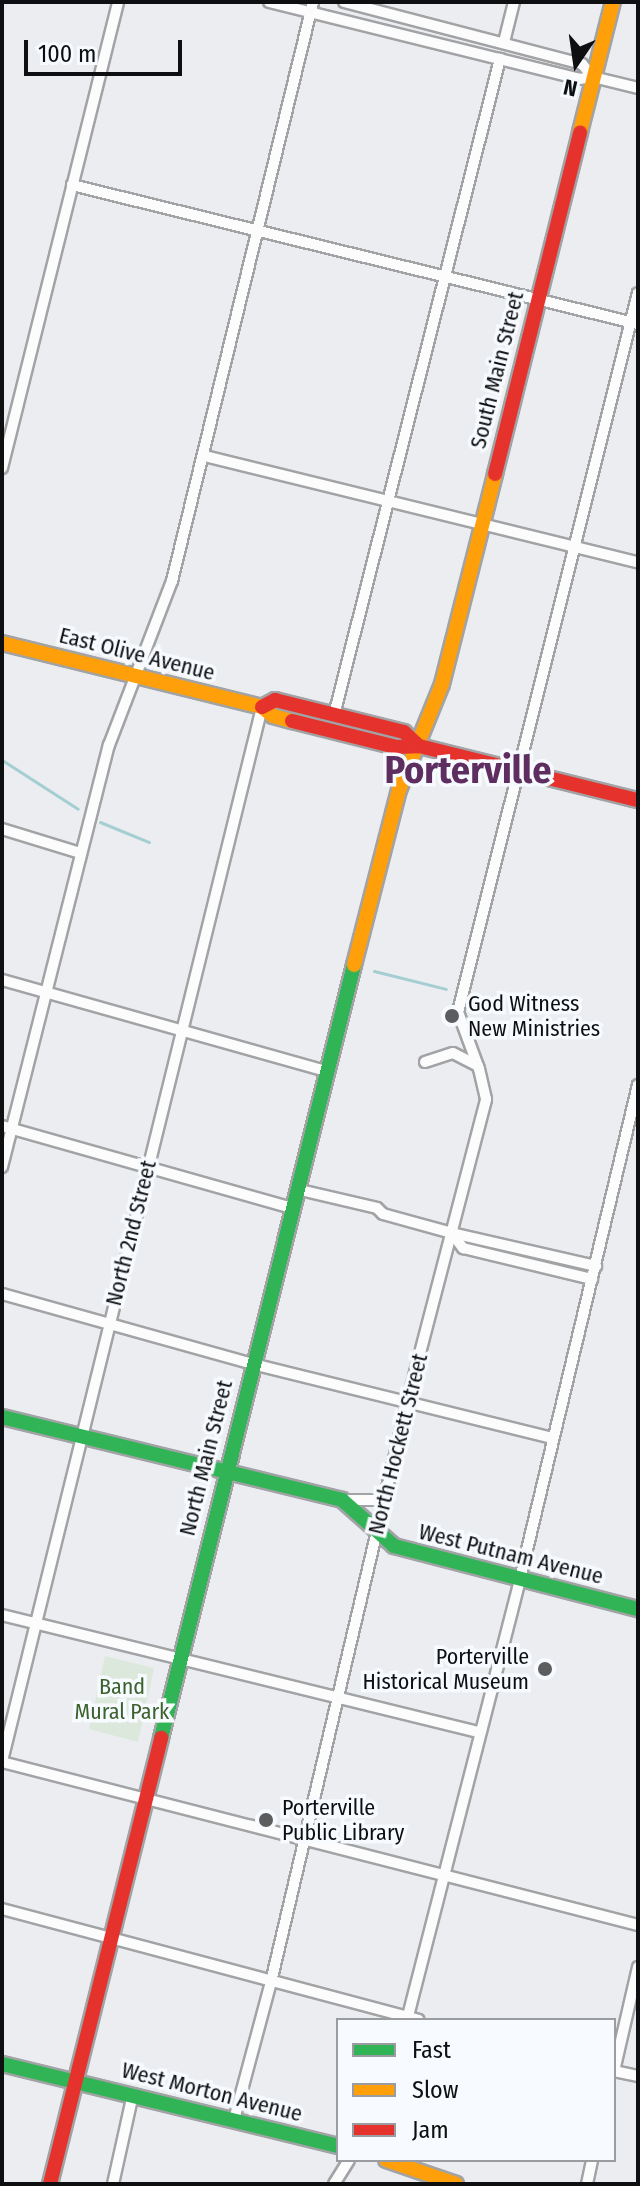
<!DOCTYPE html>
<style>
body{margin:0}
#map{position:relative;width:640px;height:2186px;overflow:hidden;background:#ebedf0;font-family:"Fira Sans Condensed",sans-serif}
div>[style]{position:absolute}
.green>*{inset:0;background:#dde8dc}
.stream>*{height:3px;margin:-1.5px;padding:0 1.5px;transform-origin:1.5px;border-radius:1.5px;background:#a5ced3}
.roads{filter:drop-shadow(2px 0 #a1a3a5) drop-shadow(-2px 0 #a1a3a5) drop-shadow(0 2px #a1a3a5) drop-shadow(0 -2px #a1a3a5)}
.street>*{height:10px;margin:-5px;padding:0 5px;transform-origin:5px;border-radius:5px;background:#fcfcfd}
.fast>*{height:14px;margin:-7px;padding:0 7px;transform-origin:7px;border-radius:7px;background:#30b455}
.slow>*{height:14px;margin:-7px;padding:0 7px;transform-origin:7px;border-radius:7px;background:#ff9f0a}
.jam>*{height:14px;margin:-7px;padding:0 7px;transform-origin:7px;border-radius:7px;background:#e5322d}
.dots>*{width:22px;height:22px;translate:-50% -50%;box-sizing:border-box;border:4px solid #f7fafe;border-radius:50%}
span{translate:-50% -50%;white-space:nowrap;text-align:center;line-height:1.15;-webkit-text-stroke:7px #f7fafe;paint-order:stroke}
.street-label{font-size:22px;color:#0e0f11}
.poi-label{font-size:22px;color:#0e0f11}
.left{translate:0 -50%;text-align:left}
.right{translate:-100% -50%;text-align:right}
.park-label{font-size:22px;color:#3c622e}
.town-label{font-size:38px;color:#5e2e60;font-weight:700}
.frame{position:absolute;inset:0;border:4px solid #0e0f11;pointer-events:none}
.legend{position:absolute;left:336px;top:2018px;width:280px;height:144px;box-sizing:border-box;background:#f7fafe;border:2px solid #9a9c9f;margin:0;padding:10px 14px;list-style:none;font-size:24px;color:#0e0f11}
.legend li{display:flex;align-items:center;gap:16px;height:40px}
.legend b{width:40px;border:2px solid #9a9c9f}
.north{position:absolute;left:536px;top:24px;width:80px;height:80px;-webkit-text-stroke:6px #f7fafe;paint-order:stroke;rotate:193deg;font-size:22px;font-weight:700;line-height:32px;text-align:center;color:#0e0f11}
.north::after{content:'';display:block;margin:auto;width:28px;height:36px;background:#0e0f11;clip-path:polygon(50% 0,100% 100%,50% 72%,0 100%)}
.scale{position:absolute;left:24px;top:40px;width:158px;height:36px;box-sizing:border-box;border:4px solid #0e0f11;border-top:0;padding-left:10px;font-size:24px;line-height:28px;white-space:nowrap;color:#0e0f11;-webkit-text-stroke:6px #f7fafe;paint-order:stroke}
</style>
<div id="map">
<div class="green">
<i style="clip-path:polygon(105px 1656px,154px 1668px,138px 1742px,89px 1729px)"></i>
</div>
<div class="stream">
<i style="left:2px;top:760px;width:90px;rotate:32.8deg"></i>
<i style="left:100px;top:822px;width:53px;rotate:22.2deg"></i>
<i style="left:374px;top:971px;width:74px;rotate:14deg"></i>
</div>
<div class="roads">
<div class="street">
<i style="left:269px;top:2px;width:319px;rotate:13.9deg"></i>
<i style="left:579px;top:79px;width:14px;rotate:-8deg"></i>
<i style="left:593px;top:77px;width:46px;rotate:13.7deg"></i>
<i style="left:344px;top:2px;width:246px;rotate:14.6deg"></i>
<i style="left:582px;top:64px;width:17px;rotate:50deg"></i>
<i style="left:504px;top:42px;width:41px;rotate:-76deg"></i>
<i style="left:72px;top:185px;width:583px;rotate:13.8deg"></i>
<i style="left:205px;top:456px;width:446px;rotate:13.8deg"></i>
<i style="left:2px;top:468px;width:480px;rotate:-76deg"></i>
<i style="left:334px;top:715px;width:677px;rotate:-75.8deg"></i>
<i style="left:2px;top:829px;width:82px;rotate:17.1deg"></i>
<i style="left:2px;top:980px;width:336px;rotate:15.7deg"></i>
<i style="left:425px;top:1062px;width:29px;rotate:-18deg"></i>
<i style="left:453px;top:1053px;width:28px;rotate:27deg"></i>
<i style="left:2px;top:1126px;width:300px;rotate:15.8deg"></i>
<i style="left:2px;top:1167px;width:435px;rotate:-75.8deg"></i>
<i style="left:109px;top:745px;width:176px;rotate:-69deg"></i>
<i style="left:172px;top:581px;width:596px;rotate:-76.31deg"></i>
<i style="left:296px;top:1189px;width:83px;rotate:13.2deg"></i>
<i style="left:377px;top:1208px;width:8px;rotate:45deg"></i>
<i style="left:383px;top:1214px;width:72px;rotate:15.4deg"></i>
<i style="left:452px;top:1233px;width:148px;rotate:12.9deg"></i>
<i style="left:452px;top:1233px;width:19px;rotate:54deg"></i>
<i style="left:463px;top:1248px;width:133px;rotate:13.5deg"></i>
<i style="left:2px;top:1294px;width:261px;rotate:15.6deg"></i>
<i style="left:253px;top:1364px;width:308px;rotate:13.9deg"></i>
<i style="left:342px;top:1500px;width:42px"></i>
<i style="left:2px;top:1615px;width:491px;rotate:13.8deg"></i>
<i style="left:2px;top:1761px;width:1086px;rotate:-76.14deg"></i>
<i style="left:2px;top:1762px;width:657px;rotate:14.37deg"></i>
<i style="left:2px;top:1909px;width:431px;rotate:14.9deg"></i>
<i style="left:638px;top:1967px;width:107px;rotate:103deg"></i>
<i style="left:614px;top:2071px;width:25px;rotate:12deg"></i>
<i style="left:407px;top:2020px;width:455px;rotate:-75.6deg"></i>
<i style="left:520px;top:1579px;width:508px;rotate:-76.57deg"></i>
<i style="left:234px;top:2120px;width:143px;rotate:-75deg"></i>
<i style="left:271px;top:1982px;width:595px;rotate:-76.78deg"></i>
<i style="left:407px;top:1403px;width:314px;rotate:-75.4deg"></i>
<i style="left:486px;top:1099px;width:31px;rotate:-103deg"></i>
<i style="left:479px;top:1069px;width:61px;rotate:-110.2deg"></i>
<i style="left:458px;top:1012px;width:741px;rotate:-75.95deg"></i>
<i style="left:113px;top:2184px;width:92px;rotate:-77.5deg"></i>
<i style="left:334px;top:2184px;width:28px;rotate:-58deg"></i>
<i style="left:587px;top:2184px;width:25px;rotate:-78deg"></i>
</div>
<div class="fast">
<i style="left:2px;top:1417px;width:350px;rotate:13.7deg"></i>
<i style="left:342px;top:1500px;width:69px;rotate:41.5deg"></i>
<i style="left:394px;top:1546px;width:252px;rotate:14.5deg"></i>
<i style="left:161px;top:1738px;width:797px;rotate:-75.98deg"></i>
<i style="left:2px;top:2064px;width:346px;rotate:13.7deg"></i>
</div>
<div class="slow">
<i style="left:580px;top:132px;width:134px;rotate:-75.8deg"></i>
<i style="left:2px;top:643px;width:268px;rotate:13.8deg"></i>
<i style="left:262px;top:707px;width:14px;rotate:39deg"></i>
<i style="left:273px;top:716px;width:20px;rotate:15deg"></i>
<i style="left:354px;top:965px;width:181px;rotate:-75.6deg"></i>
<i style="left:399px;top:790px;width:114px;rotate:-67.9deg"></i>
<i style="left:442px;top:684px;width:217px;rotate:-75.8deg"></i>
<i style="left:386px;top:2160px;width:74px;rotate:18.9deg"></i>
</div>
<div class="jam">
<i style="left:495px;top:474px;width:352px;rotate:-76deg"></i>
<i style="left:262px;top:707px;width:15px;rotate:-28deg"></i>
<i style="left:275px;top:700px;width:133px;rotate:13.9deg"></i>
<i style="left:404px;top:732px;width:21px;rotate:43deg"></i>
<i style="left:292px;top:721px;width:107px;rotate:14deg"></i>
<i style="left:396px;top:747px;width:23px;rotate:-2deg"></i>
<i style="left:419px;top:746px;width:226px;rotate:13.9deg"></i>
<i style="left:50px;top:2184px;width:460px;rotate:-76deg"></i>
</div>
</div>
<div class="dots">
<i style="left:452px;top:1016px;background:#5b5d5f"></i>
<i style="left:545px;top:1669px;background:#5b5d5f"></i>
<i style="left:266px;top:1820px;background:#5b5d5f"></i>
</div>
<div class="street-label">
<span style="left:497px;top:370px;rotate:-76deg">South Main Street</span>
<span style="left:137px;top:654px;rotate:14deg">East Olive Avenue</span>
<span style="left:131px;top:1233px;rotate:-76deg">North 2nd Street</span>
<span style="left:398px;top:1444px;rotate:-76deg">North Hockett Street</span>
<span style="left:206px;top:1458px;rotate:-76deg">North Main Street</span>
<span style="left:511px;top:1554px;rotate:14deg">West Putnam Avenue</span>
<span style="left:212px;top:2092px;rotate:14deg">West Morton Avenue</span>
</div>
<div class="poi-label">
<span class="left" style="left:468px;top:1016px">God Witness<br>New Ministries</span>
<span class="right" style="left:529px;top:1669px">Porterville<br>Historical Museum</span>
<span class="left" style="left:282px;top:1820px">Porterville<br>Public Library</span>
</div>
<div class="park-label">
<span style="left:122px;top:1699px">Band<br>Mural Park</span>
</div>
<div class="town-label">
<span style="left:468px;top:771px">Porterville</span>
</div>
<div class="frame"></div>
<ul class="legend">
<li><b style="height:10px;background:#30b455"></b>Fast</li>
<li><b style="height:10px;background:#ff9f0a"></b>Slow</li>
<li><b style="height:10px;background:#e5322d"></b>Jam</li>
</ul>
<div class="north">N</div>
<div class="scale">100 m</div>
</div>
